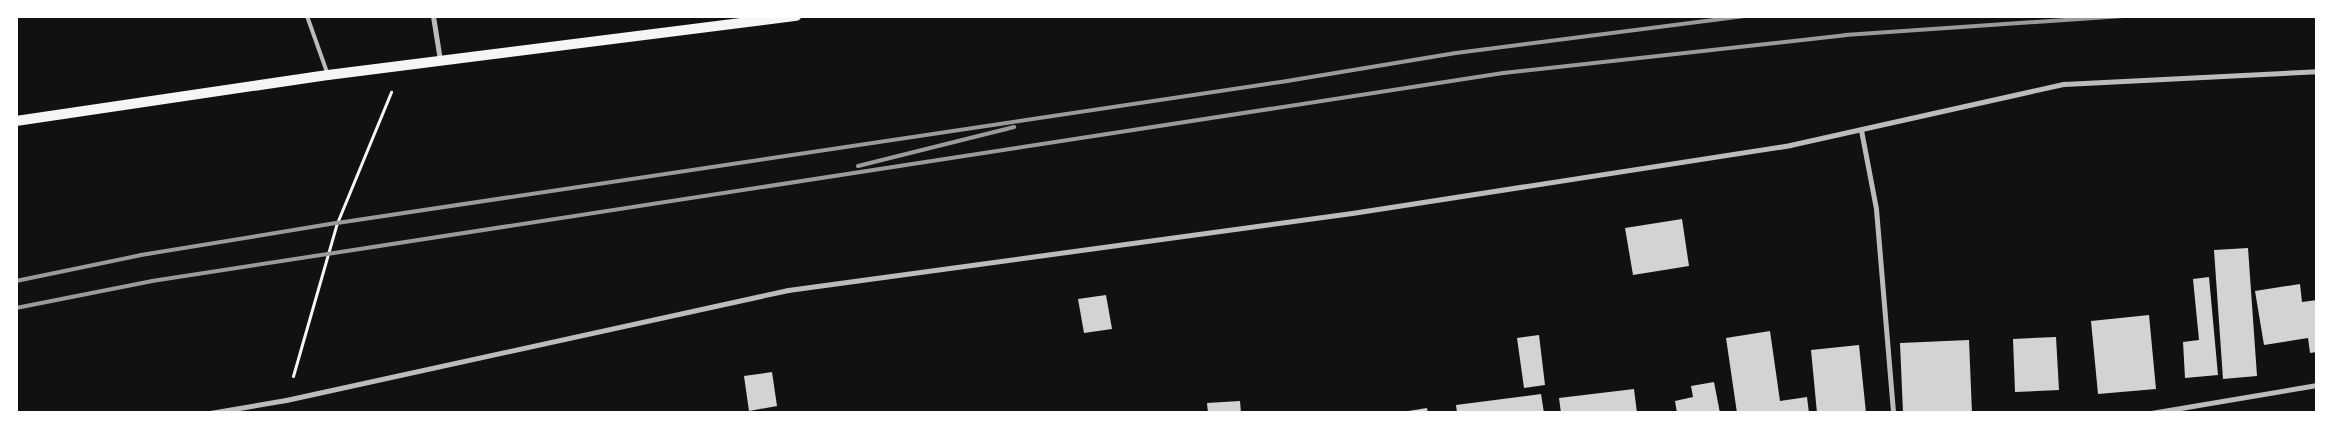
<!DOCTYPE html>
<style>
body{margin:0}
#map{position:relative;width:2333px;height:429px;overflow:hidden;background:#111;font-family:"Asap Condensed",sans-serif}
div>[style]{position:absolute}
.building>*{inset:0;background:#d3d3d3}
.path>*{height:3px;margin:-1.5px;padding:0 1.5px;transform-origin:1.5px;border-radius:1.5px;background:#f5f5f5}
.service>*{height:4px;margin:-2px;padding:0 2px;transform-origin:2px;border-radius:2px;background:#bcbcbc}
.minor>*{height:5px;margin:-2.5px;padding:0 2.5px;transform-origin:2.5px;border-radius:2.5px;background:#bcbcbc}
.secondary>*{height:10px;margin:-5px;padding:0 5px;transform-origin:5px;border-radius:5px;background:#f5f5f5}
.rail>*{height:4px;margin:-2px;padding:0 2px;transform-origin:2px;border-radius:2px;background:#9a9a9a}
span{translate:-50% -50%;white-space:nowrap;text-align:center;line-height:1.15;-webkit-text-stroke:5px #fff;paint-order:stroke}
.frame{position:absolute;inset:0;border:18px solid #fff;pointer-events:none}
</style>
<div id="map">
<div class="building">
<i style="clip-path:polygon(1682px 219px,1689px 266px,1633px 275px,1625px 228px)"></i>
<i style="clip-path:polygon(2248px 248px,2257px 376px,2223px 379px,2214px 250px)"></i>
<i style="clip-path:polygon(2209px 277px,2218px 375px,2185px 378px,2183px 342px,2199px 340px,2193px 279px)"></i>
<i style="clip-path:polygon(2300px 284px,2302px 302px,2317px 300px,2317px 352px,2310px 353px,2308px 338px,2264px 345px,2255px 291px)"></i>
<i style="clip-path:polygon(1106px 295px,1112px 329px,1084px 333px,1078px 299px)"></i>
<i style="clip-path:polygon(2149px 315px,2156px 389px,2098px 394px,2091px 321px)"></i>
<i style="clip-path:polygon(1770px 331px,1780px 401px,1807px 397px,1809px 413px,1737px 413px,1726px 338px)"></i>
<i style="clip-path:polygon(1539px 335px,1545px 385px,1524px 388px,1517px 338px)"></i>
<i style="clip-path:polygon(2056px 337px,2059px 390px,2015px 392px,2013px 339px)"></i>
<i style="clip-path:polygon(1969px 340px,1972px 413px,1903px 413px,1900px 343px)"></i>
<i style="clip-path:polygon(1859px 345px,1866px 413px,1817px 413px,1811px 350px)"></i>
<i style="clip-path:polygon(772px 372px,777px 406px,749px 411px,744px 376px)"></i>
<i style="clip-path:polygon(1714px 382px,1720px 413px,1677px 413px,1675px 401px,1693px 397px,1691px 386px)"></i>
<i style="clip-path:polygon(1634px 389px,1637px 413px,1561px 413px,1559px 398px)"></i>
<i style="clip-path:polygon(1541px 394px,1544px 413px,1457px 413px,1456px 405px)"></i>
<i style="clip-path:polygon(1240px 401px,1241px 413px,1208px 413px,1207px 403px)"></i>
<i style="clip-path:polygon(1427px 408px,1428px 413px,1402px 413px,1402px 412px)"></i>
</div>
<div class="path">
<i style="left:293px;top:376px;width:159px;rotate:-74deg"></i>
<i style="left:337px;top:223px;width:142px;rotate:-67.6deg"></i>
</div>
<div class="service">
<i style="left:307px;top:16px;width:63px;rotate:70.4deg"></i>
</div>
<div class="minor">
<i style="left:433px;top:16px;width:45px;rotate:81deg"></i>
<i style="left:1861px;top:130px;width:80px;rotate:79.2deg"></i>
<i style="left:1876px;top:209px;width:205px;rotate:85.2deg"></i>
<i style="left:210px;top:413px;width:77px;rotate:-9.7deg"></i>
<i style="left:286px;top:400px;width:514px;rotate:-12.36deg"></i>
<i style="left:788px;top:290px;width:569px;rotate:-7.77deg"></i>
<i style="left:1352px;top:213px;width:443px;rotate:-8.8deg"></i>
<i style="left:1790px;top:145px;width:281px;rotate:-12.6deg"></i>
<i style="left:2064px;top:84px;width:253px;rotate:-2.9deg"></i>
<i style="left:2151px;top:413px;width:168px;rotate:-9.6deg"></i>
</div>
<div class="secondary">
<i style="left:16px;top:121px;width:315px;rotate:-8.4deg"></i>
<i style="left:328px;top:75px;width:472px;rotate:-7.2deg"></i>
</div>
<div class="rail">
<i style="left:858px;top:166px;width:161px;rotate:-14deg"></i>
<i style="left:16px;top:281px;width:128px;rotate:-11.7deg"></i>
<i style="left:141px;top:255px;width:199px;rotate:-9.3deg"></i>
<i style="left:337px;top:223px;width:961px;rotate:-8.5deg"></i>
<i style="left:1287px;top:81px;width:171px;rotate:-9.4deg"></i>
<i style="left:1456px;top:53px;width:291px;rotate:-7.3deg"></i>
<i style="left:16px;top:308px;width:139px;rotate:-11.2deg"></i>
<i style="left:152px;top:281px;width:1367px;rotate:-8.75deg"></i>
<i style="left:1503px;top:73px;width:344px;rotate:-6.3deg"></i>
<i style="left:1845px;top:35px;width:279px;rotate:-3.9deg"></i>
</div>
<div class="frame"></div>
</div>
